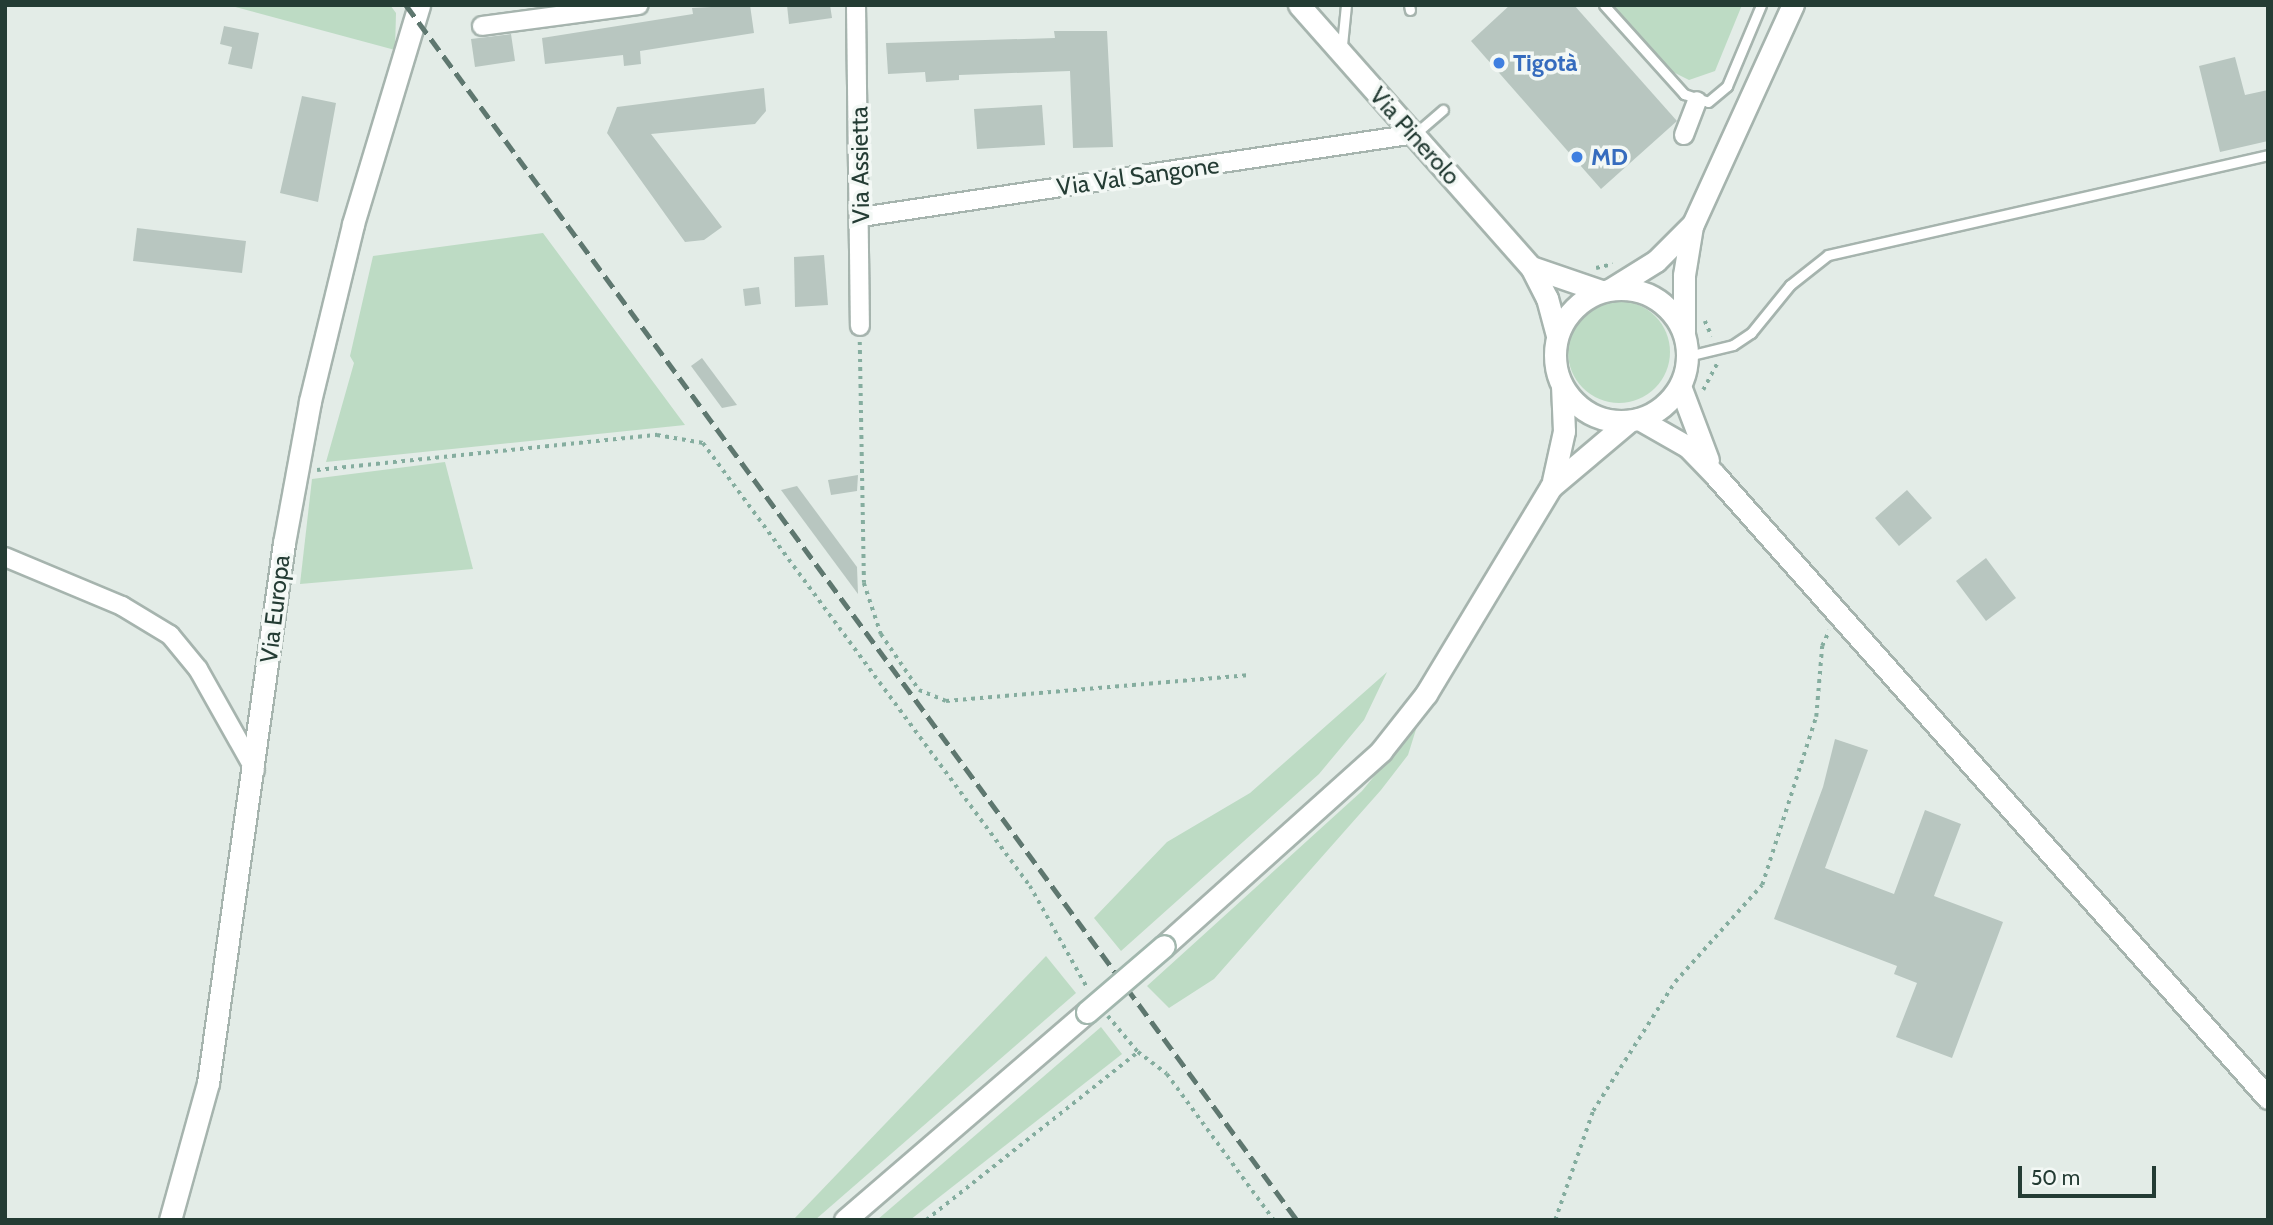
<!DOCTYPE html>
<meta charset="utf-8">
<style>
body{margin:0}
#map{position:relative;width:2273px;height:1225px;overflow:hidden;background:#e3ece7;font-family:Cabin,sans-serif}
div>[style]{position:absolute}
.green>*{inset:0;background:#bddbc4}
.round{border-radius:50%}
.building>*{inset:0;background:#b8c6c0}
.path>*{height:3.5px;margin-top:-1.75px;transform-origin:0;background:repeating-linear-gradient(90deg,#85ad9f 0 3.5px,transparent 0 8.5px)}
.roads{filter:drop-shadow(2px 0 #a6b4ae) drop-shadow(-2px 0 #a6b4ae) drop-shadow(0 2px #a6b4ae) drop-shadow(0 -2px #a6b4ae)}
.lane>*{height:9px;margin:-4.5px;padding:0 4.5px;transform-origin:4.5px;border-radius:4.5px;background:#fff}
.street>*{height:18px;margin:-9px;padding:0 9px;transform-origin:9px;border-radius:9px;background:#fff}
.secondary>*{height:21px;margin:-10.5px;padding:0 10.5px;transform-origin:10.5px;border-radius:10.5px;background:#fff}
.secondary>.ring{margin:-10.5px;padding:0;box-sizing:content-box;background:none;border:21px solid #fff;border-radius:50%}
.rail>*{height:5px;margin-top:-2.5px;transform-origin:0;background:repeating-linear-gradient(90deg,#5e776f 0 14px,transparent 0 21px)}
.bridges{filter:drop-shadow(2px 0 #a2b7ae) drop-shadow(-2px 0 #a2b7ae) drop-shadow(0 2px #a2b7ae) drop-shadow(0 -2px #a2b7ae)}
.secondary-bridge>*{height:21px;margin:-10.5px;padding:0 10.5px;transform-origin:10.5px;border-radius:10.5px;background:#fff}
.dots>*{width:19px;height:19px;translate:-50% -50%;box-sizing:border-box;border:4px solid #f3f8f5;border-radius:50%}
span{translate:-50% -50%;white-space:nowrap;text-align:center;line-height:1.15;-webkit-text-stroke:7px #f3f8f5;paint-order:stroke}
.shop-label{font-size:24px;color:#366cbe;font-weight:700}
.left{translate:0 -50%;text-align:left}
.street-label{font-size:24px;color:#243c34}
.frame{position:absolute;inset:0;border:7px solid #243c34;pointer-events:none}
.scale{position:absolute;left:2018px;top:1166px;width:138px;height:32px;box-sizing:border-box;border:4px solid #243c34;border-top:0;padding-left:9px;font-size:21px;line-height:24px;white-space:nowrap;color:#243c34;-webkit-text-stroke:5px #f3f8f5;paint-order:stroke}
</style>
<div id="map">
<div class="green">
<i style="clip-path:polygon(228px 5px,390px 5px,396px 13px,395px 50px)"></i>
<i style="clip-path:polygon(1613px 5px,1742px 5px,1715px 71px,1689px 80px,1671px 71px)"></i>
<i style="clip-path:polygon(543px 233px,685px 425px,326px 462px,354px 363px,350px 356px,373px 256px)"></i>
<i class="round" style="left:1568px;top:301px;width:102px;height:102px"></i>
<i style="clip-path:polygon(445px 462px,473px 569px,300px 584px,312px 479px)"></i>
<i style="clip-path:polygon(1387px 672px,1364px 720px,1319px 774px,1121px 951px,1094px 918px,1167px 842px,1250px 793px)"></i>
<i style="clip-path:polygon(1418px 723px,1408px 755px,1381px 790px,1214px 979px,1169px 1008px,1147px 986px,1362px 791px)"></i>
<i style="clip-path:polygon(1046px 956px,1076px 993px,815px 1220px,793px 1220px)"></i>
<i style="clip-path:polygon(1101px 1027px,1122px 1054px,910px 1220px,877px 1220px)"></i>
</div>
<div class="building">
<i style="clip-path:polygon(750px 5px,754px 33px,640px 51px,641px 64px,624px 66px,623px 55px,545px 64px,542px 38px,693px 14px,692px 8px)"></i>
<i style="clip-path:polygon(787px 5px,830px 5px,832px 18px,789px 24px)"></i>
<i style="clip-path:polygon(1510px 5px,1574px 5px,1677px 121px,1601px 189px,1471px 41px)"></i>
<i style="clip-path:polygon(224px 26px,259px 33px,252px 69px,228px 64px,232px 47px,220px 44px)"></i>
<i style="clip-path:polygon(1054px 31px,1107px 31px,1113px 147px,1073px 148px,1070px 71px,959px 75px,959px 80px,926px 82px,925px 72px,888px 74px,886px 43px,1055px 38px)"></i>
<i style="clip-path:polygon(511px 34px,515px 61px,475px 67px,471px 39px)"></i>
<i style="clip-path:polygon(2235px 57px,2245px 95px,2268px 90px,2268px 141px,2220px 152px,2199px 66px)"></i>
<i style="clip-path:polygon(764px 88px,766px 111px,755px 124px,651px 134px,722px 227px,704px 240px,685px 242px,607px 133px,617px 107px)"></i>
<i style="clip-path:polygon(302px 96px,336px 103px,318px 202px,280px 193px)"></i>
<i style="clip-path:polygon(1042px 105px,1045px 145px,977px 149px,974px 109px)"></i>
<i style="clip-path:polygon(137px 228px,246px 241px,242px 273px,133px 261px)"></i>
<i style="clip-path:polygon(824px 255px,828px 305px,795px 307px,794px 257px)"></i>
<i style="clip-path:polygon(759px 287px,761px 304px,745px 306px,743px 289px)"></i>
<i style="clip-path:polygon(702px 358px,737px 405px,722px 408px,691px 366px)"></i>
<i style="clip-path:polygon(858px 475px,857px 491px,831px 495px,828px 480px)"></i>
<i style="clip-path:polygon(797px 486px,857px 567px,858px 594px,781px 490px)"></i>
<i style="clip-path:polygon(1907px 490px,1932px 518px,1899px 546px,1875px 518px)"></i>
<i style="clip-path:polygon(1986px 558px,2016px 598px,1986px 621px,1956px 581px)"></i>
<i style="clip-path:polygon(1835px 739px,1868px 750px,1825px 868px,1894px 894px,1925px 810px,1961px 824px,1934px 896px,2003px 922px,1952px 1058px,1896px 1037px,1917px 983px,1894px 974px,1897px 966px,1774px 919px,1823px 787px)"></i>
</div>
<div class="path">
<i style="left:1596px;top:268px;width:17px;rotate:-13deg"></i>
<i style="left:1705px;top:321px;width:17px;rotate:66deg"></i>
<i style="left:860px;top:342px;width:241px;rotate:89deg"></i>
<i style="left:864px;top:583px;width:54px;rotate:71.6deg"></i>
<i style="left:881px;top:634px;width:68px;rotate:55.8deg"></i>
<i style="left:919px;top:690px;width:29px;rotate:22deg"></i>
<i style="left:946px;top:701px;width:302px;rotate:-4.9deg"></i>
<i style="left:1703px;top:390px;width:30px;rotate:-62deg"></i>
<i style="left:317px;top:470px;width:342px;rotate:-5.9deg"></i>
<i style="left:657px;top:435px;width:47px;rotate:9.9deg"></i>
<i style="left:703px;top:443px;width:551px;rotate:53.57deg"></i>
<i style="left:1030px;top:886px;width:116px;rotate:60.6deg"></i>
<i style="left:1108px;top:1016px;width:47px;rotate:50.2deg"></i>
<i style="left:1138px;top:1052px;width:36px;rotate:37deg"></i>
<i style="left:1167px;top:1074px;width:181px;rotate:53.8deg"></i>
<i style="left:926px;top:1220px;width:270px;rotate:-38.4deg"></i>
<i style="left:1555px;top:1220px;width:115px;rotate:-70.8deg"></i>
<i style="left:1593px;top:1111px;width:153px;rotate:-57.6deg"></i>
<i style="left:1675px;top:982px;width:130px;rotate:-48.1deg"></i>
<i style="left:1762px;top:885px;width:176px;rotate:-72.2deg"></i>
<i style="left:1816px;top:717px;width:71px;rotate:-85.2deg"></i>
<i style="left:1822px;top:646px;width:17px;rotate:-65deg"></i>
</div>
<div class="roads">
<div class="lane">
<i style="left:1409px;top:5px;width:5px;rotate:79deg"></i>
<i style="left:1604px;top:5px;width:120px;rotate:48deg"></i>
<i style="left:1684px;top:94px;width:25px;rotate:18deg"></i>
<i style="left:1708px;top:102px;width:25px;rotate:-40deg"></i>
<i style="left:1727px;top:86px;width:88px;rotate:-67.2deg"></i>
<i style="left:1342px;top:45px;width:40px;rotate:-84.3deg"></i>
<i style="left:1415px;top:134px;width:37px;rotate:-41deg"></i>
<i style="left:1688px;top:356px;width:46px;rotate:-13.7deg"></i>
<i style="left:1733px;top:345px;width:22px;rotate:-34deg"></i>
<i style="left:1751px;top:333px;width:62px;rotate:-50.9deg"></i>
<i style="left:1790px;top:285px;width:48px;rotate:-38.3deg"></i>
<i style="left:1828px;top:255px;width:451px;rotate:-12.8deg"></i>
</div>
<div class="street">
<i style="left:856px;top:5px;width:321px;rotate:89.3deg"></i>
<i style="left:482px;top:26px;width:158px;rotate:-7.6deg"></i>
<i style="left:1684px;top:135px;width:36px;rotate:-69deg"></i>
<i style="left:861px;top:217px;width:560px;rotate:-8.52deg"></i>
<i style="left:5px;top:557px;width:127px;rotate:22.7deg"></i>
<i style="left:122px;top:606px;width:56px;rotate:31.1deg"></i>
<i style="left:170px;top:635px;width:44px;rotate:50.5deg"></i>
<i style="left:198px;top:669px;width:116px;rotate:60.6deg"></i>
</div>
<div class="secondary">
<i style="left:1299px;top:5px;width:350px;rotate:48.5deg"></i>
<i style="left:1531px;top:267px;width:35px;rotate:63deg"></i>
<i style="left:1547px;top:298px;width:39px;rotate:75deg"></i>
<i style="left:1531px;top:267px;width:74px;rotate:18.9deg"></i>
<i class="ring" style="left:1555px;top:289px;width:111px;height:111px"></i>
<i style="left:1611px;top:289px;width:53px;rotate:-31.9deg"></i>
<i style="left:1656px;top:261px;width:52px;rotate:-45deg"></i>
<i style="left:1693px;top:224px;width:241px;rotate:-65.5deg"></i>
<i style="left:1684px;top:333px;width:58px;rotate:-90deg"></i>
<i style="left:1684px;top:275px;width:50px;rotate:-80.7deg"></i>
<i style="left:1680px;top:386px;width:79px;rotate:69.3deg"></i>
<i style="left:1639px;top:419px;width:56px;rotate:29.7deg"></i>
<i style="left:1688px;top:447px;width:39px;rotate:46deg"></i>
<i style="left:1715px;top:475px;width:833px;rotate:48.41deg"></i>
<i style="left:1553px;top:481px;width:51px;rotate:-77.6deg"></i>
<i style="left:1564px;top:431px;width:45px;rotate:-92.5deg"></i>
<i style="left:1164px;top:946px;width:292px;rotate:-41.9deg"></i>
<i style="left:1381px;top:751px;width:73px;rotate:-51.7deg"></i>
<i style="left:1426px;top:694px;width:242px;rotate:-58.9deg"></i>
<i style="left:1551px;top:487px;width:102px;rotate:-40.2deg"></i>
<i style="left:170px;top:1220px;width:142px;rotate:-74.5deg"></i>
<i style="left:208px;top:1083px;width:545px;rotate:-81.99deg"></i>
<i style="left:284px;top:543px;width:144px;rotate:-79.6deg"></i>
<i style="left:310px;top:401px;width:182px;rotate:-76.3deg"></i>
<i style="left:353px;top:224px;width:229px;rotate:-73.2deg"></i>
<i style="left:845px;top:1220px;width:319px;rotate:-40.7deg"></i>
</div>
</div>
<div class="rail">
<i style="left:406px;top:5px;width:1507px;rotate:53.75deg"></i>
</div>
<div class="bridges">
<div class="secondary-bridge">
<i style="left:1087px;top:1012px;width:101px;rotate:-40.6deg"></i>
</div>
</div>
<div class="dots">
<i style="left:1499px;top:63px;background:#3f7fe0"></i>
<i style="left:1577px;top:157px;background:#3f7fe0"></i>
</div>
<div class="shop-label">
<span class="left" style="left:1513px;top:63px">Tigotà</span>
<span class="left" style="left:1591px;top:157px">MD</span>
</div>
<div class="street-label">
<span style="left:1415px;top:136px;rotate:48deg">Via Pinerolo</span>
<span style="left:860px;top:165px;rotate:-91deg">Via Assietta</span>
<span style="left:1138px;top:176px;rotate:-8deg">Via Val Sangone</span>
<span style="left:275px;top:609px;rotate:-83deg">Via Europa</span>
</div>
<div class="frame"></div>
<div class="scale">50 m</div>
</div>
